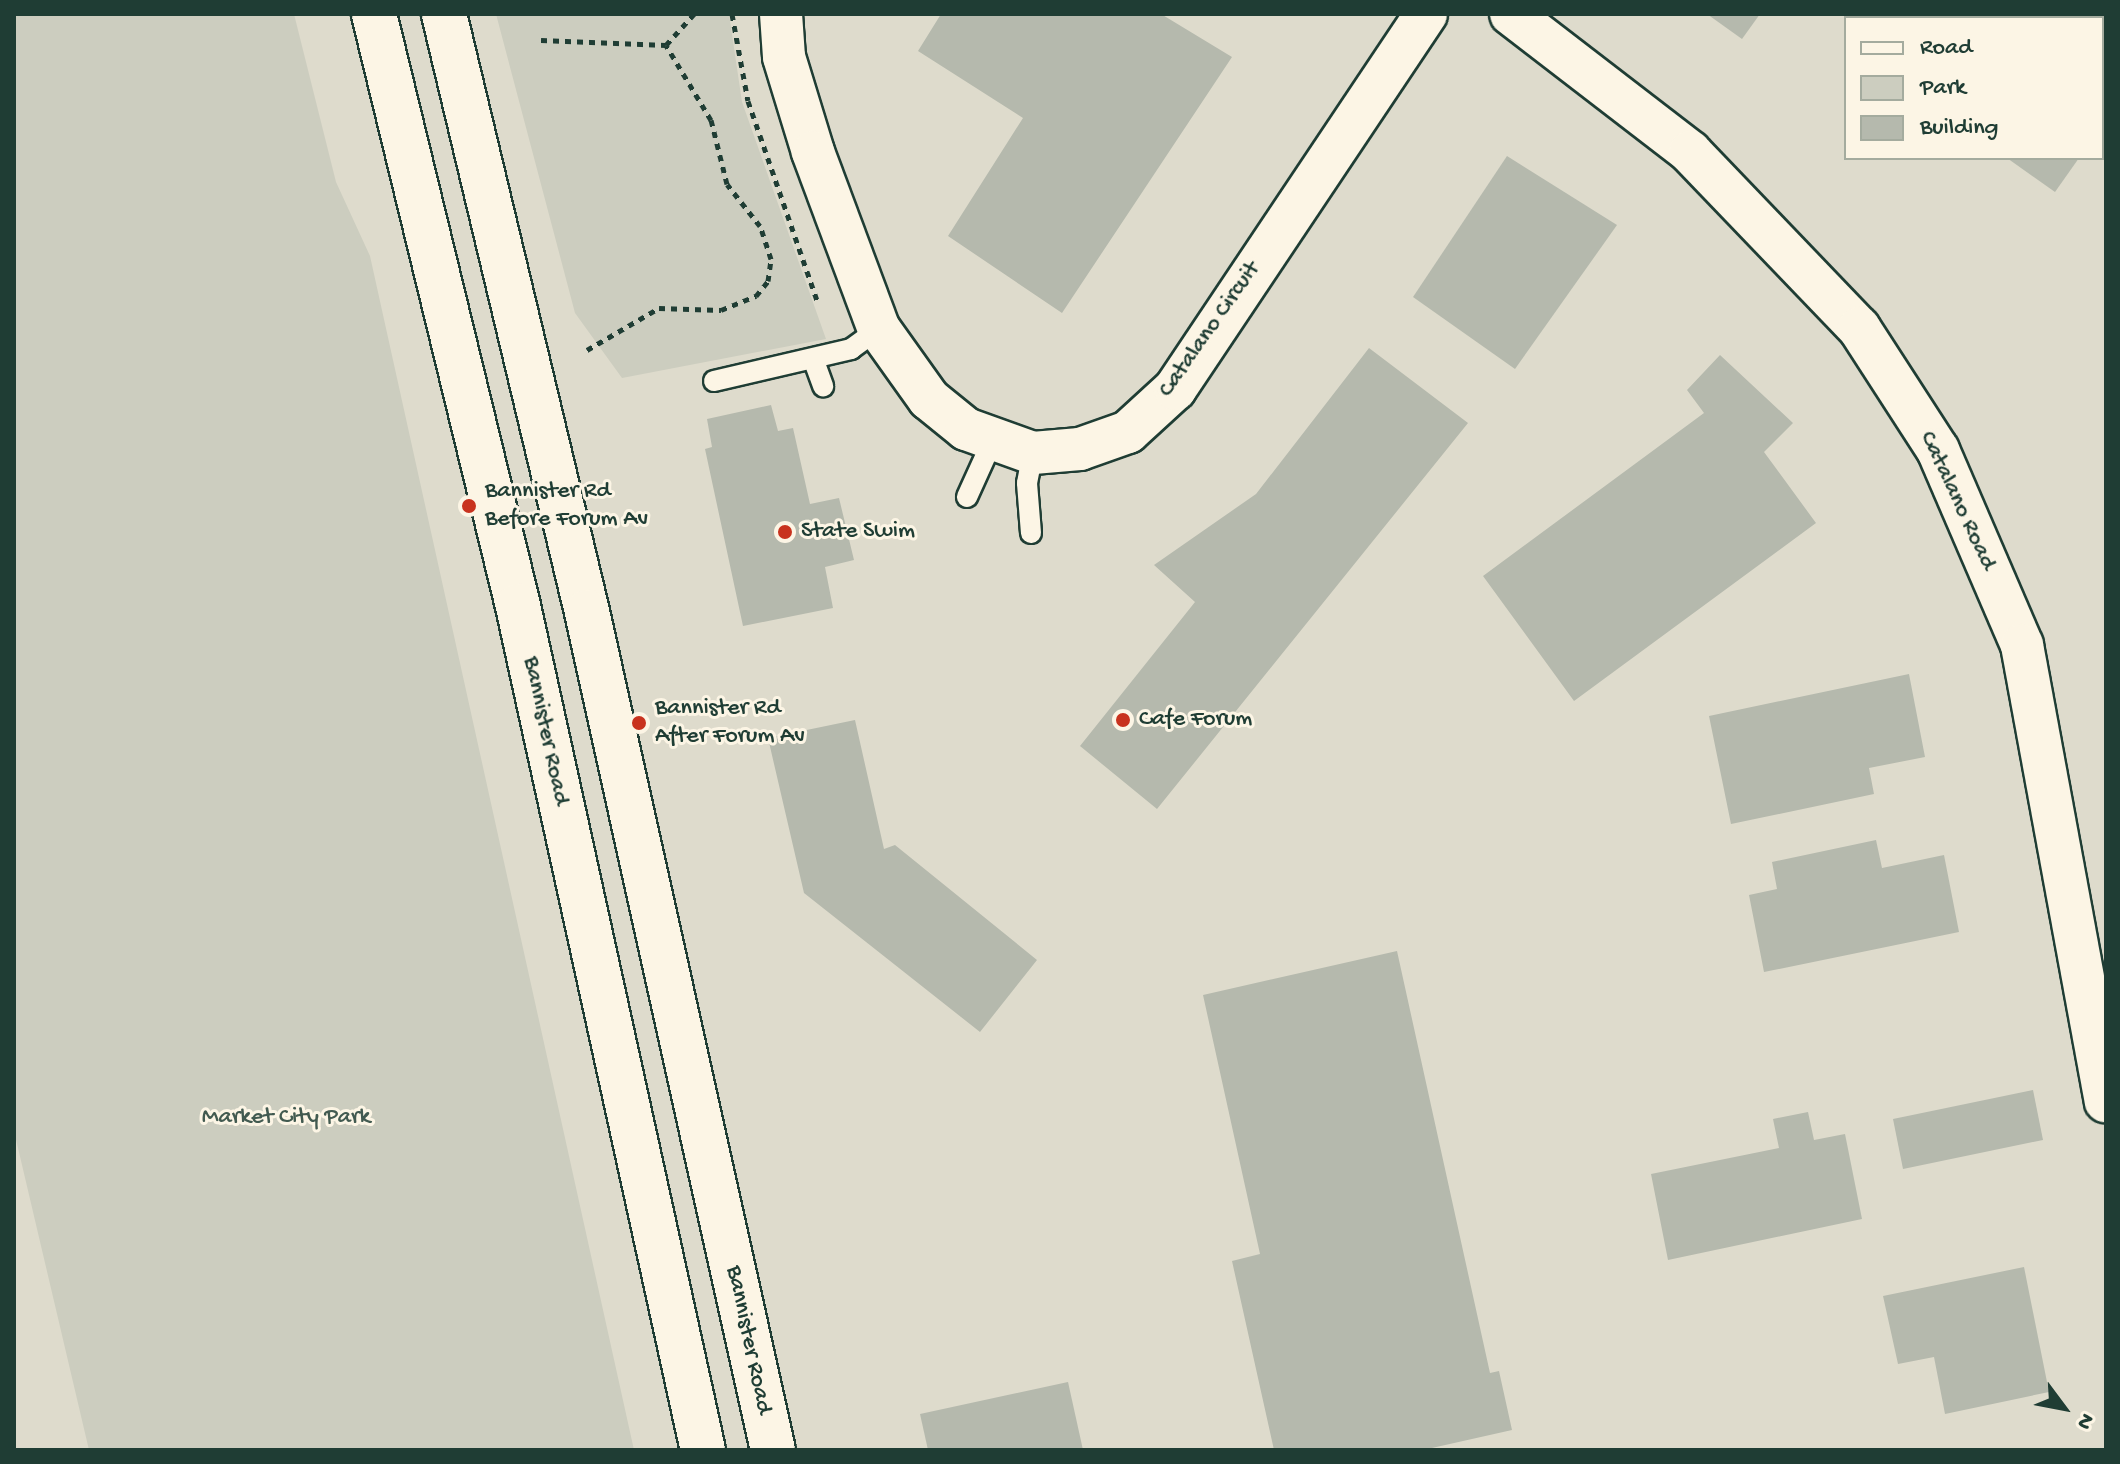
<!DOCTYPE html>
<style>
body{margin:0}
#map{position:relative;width:2120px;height:1464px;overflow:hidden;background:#efeada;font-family:"Gochi Hand",sans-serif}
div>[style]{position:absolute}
.built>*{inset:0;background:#dedbcc}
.green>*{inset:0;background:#cccdbf}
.building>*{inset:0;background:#b5b9ad}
.path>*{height:5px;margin-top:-2.5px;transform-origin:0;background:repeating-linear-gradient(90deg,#1f3d34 0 6px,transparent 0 12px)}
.roads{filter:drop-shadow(2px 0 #1f3d34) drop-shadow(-2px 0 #1f3d34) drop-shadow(0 2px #1f3d34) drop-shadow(0 -2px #1f3d34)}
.lane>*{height:20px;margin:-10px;padding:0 10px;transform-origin:10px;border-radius:10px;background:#fcf5e5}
.street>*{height:42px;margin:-21px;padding:0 21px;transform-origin:21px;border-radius:21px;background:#fcf5e5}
.primary>*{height:44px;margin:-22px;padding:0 22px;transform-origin:22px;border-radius:22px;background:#fcf5e5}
.dots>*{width:22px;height:22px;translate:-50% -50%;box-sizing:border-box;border:4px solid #fcf5e5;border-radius:50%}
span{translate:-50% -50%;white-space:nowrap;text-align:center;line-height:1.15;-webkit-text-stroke:6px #fcf5e5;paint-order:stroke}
.street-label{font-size:24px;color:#1f3d34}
.poi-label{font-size:24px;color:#1f3d34}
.left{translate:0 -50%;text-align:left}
.park-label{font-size:24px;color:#425a50}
.frame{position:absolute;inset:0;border:16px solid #1f3d34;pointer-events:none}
.legend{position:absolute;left:1844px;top:16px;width:260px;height:144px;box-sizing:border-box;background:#fcf5e5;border:2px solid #a4ab9e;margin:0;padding:10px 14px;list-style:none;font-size:24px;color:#1f3d34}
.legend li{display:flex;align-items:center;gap:16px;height:40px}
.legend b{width:40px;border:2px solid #a4ab9e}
.north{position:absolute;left:2024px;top:1368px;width:80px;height:80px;-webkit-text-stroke:6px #fcf5e5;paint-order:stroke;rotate:122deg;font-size:22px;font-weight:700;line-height:32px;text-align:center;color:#1f3d34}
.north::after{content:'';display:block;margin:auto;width:28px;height:36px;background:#1f3d34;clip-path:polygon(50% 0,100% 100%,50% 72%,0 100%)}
</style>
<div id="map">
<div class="built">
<i style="clip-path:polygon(evenodd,14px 14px,2106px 14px,2106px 1450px,14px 1450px,14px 14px,1846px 18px,2102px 18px,2102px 158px,1846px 158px,1846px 18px)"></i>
</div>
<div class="green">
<i style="clip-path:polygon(14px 14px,294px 14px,336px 182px,370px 256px,634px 1450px,89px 1450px,14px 1131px)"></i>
<i style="clip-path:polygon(496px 14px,729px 14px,742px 102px,826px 339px,622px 378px,575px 313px)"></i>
</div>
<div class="building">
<i style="clip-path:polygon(941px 14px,1161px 14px,1232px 57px,1062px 313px,948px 236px,1023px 118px,918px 51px)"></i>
<i style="clip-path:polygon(1707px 14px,1760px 14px,1742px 39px)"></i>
<i style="clip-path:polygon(1879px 14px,2106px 14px,2106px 120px,2102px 125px,2102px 18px)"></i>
<i style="clip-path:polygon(1507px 156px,1617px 225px,1515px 369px,1413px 297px)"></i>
<i style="clip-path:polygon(2007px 158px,2079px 158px,2055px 192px)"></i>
<i style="clip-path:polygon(1369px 348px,1468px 423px,1157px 809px,1080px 746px,1195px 602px,1154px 565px,1256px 494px)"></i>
<i style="clip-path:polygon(1720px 355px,1793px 423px,1764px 452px,1816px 523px,1574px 701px,1483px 576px,1704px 413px,1687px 390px)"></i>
<i style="clip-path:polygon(771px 405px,778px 431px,793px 428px,810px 504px,839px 498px,854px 560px,825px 567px,833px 608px,743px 626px,705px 449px,712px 447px,707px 419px)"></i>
<i style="clip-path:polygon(1909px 674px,1925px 757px,1869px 768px,1874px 794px,1731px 824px,1709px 716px)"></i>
<i style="clip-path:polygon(855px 720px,884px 849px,895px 845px,1037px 960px,980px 1032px,804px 893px,768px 738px)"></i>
<i style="clip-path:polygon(1876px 840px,1882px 868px,1944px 855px,1959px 932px,1764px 972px,1749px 895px,1777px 889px,1772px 862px)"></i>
<i style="clip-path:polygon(1397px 951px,1490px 1373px,1499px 1371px,1512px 1430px,1423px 1450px,1274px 1450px,1232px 1261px,1260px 1254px,1203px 995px)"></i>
<i style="clip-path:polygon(2033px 1090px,2043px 1140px,1903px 1169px,1893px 1119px)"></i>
<i style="clip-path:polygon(1808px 1112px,1814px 1140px,1845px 1134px,1862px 1219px,1668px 1260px,1651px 1174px,1779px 1148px,1773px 1119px)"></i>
<i style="clip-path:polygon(2024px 1267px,2049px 1392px,1945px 1414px,1934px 1357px,1898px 1364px,1883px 1296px)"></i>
<i style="clip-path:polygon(1068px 1382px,1083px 1450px,928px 1450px,920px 1414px)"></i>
</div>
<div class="path">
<i style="left:732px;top:14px;width:88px;rotate:79.6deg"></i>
<i style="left:748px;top:101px;width:211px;rotate:70.9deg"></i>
<i style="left:541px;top:40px;width:125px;rotate:2.3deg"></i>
<i style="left:666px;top:45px;width:42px;rotate:-47.9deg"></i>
<i style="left:587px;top:350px;width:83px;rotate:-30.3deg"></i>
<i style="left:659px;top:308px;width:62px;rotate:1.8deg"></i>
<i style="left:721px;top:310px;width:38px;rotate:-22deg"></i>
<i style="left:756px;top:296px;width:19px;rotate:-51deg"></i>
<i style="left:768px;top:281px;width:22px;rotate:-82deg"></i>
<i style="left:771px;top:259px;width:35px;rotate:-108deg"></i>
<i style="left:760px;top:226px;width:53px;rotate:-128.2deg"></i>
<i style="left:727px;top:184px;width:66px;rotate:-104deg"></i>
<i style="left:711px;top:120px;width:87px;rotate:-121deg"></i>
</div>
<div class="roads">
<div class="lane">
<i style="left:814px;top:361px;width:27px;rotate:70deg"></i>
<i style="left:714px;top:381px;width:141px;rotate:-13.1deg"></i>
<i style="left:851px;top:349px;width:34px;rotate:-36deg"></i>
<i style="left:967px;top:497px;width:60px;rotate:-65.6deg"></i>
<i style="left:1031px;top:533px;width:50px;rotate:-94.6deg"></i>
<i style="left:1027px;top:483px;width:31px;rotate:-79deg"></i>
</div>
<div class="street">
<i style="left:781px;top:14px;width:43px;rotate:86deg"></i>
<i style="left:784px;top:57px;width:99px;rotate:73deg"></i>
<i style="left:813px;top:152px;width:189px;rotate:69.6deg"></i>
<i style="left:879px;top:329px;width:86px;rotate:54.5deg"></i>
<i style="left:929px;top:399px;width:48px;rotate:39deg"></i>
<i style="left:966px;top:429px;width:71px;rotate:19.7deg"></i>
<i style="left:1033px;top:453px;width:47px;rotate:-4.9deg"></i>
<i style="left:1080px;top:449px;width:51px;rotate:-19.5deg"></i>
<i style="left:1128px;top:432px;width:64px;rotate:-42.5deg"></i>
<i style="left:1175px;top:389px;width:451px;rotate:-56.2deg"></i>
<i style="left:1511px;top:14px;width:226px;rotate:37.6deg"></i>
<i style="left:1690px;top:152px;width:244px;rotate:46.2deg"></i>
<i style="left:1859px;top:328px;width:145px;rotate:57.1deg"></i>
<i style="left:1938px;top:450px;width:212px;rotate:66.7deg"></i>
<i style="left:2022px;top:645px;width:464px;rotate:79.6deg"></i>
</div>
<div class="primary">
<i style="left:374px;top:14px;width:609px;rotate:76.33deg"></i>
<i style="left:518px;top:606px;width:864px;rotate:77.64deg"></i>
<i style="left:444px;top:14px;width:615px;rotate:76.55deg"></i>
<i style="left:587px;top:612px;width:858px;rotate:77.49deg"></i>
</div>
</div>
<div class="dots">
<i style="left:469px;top:506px;background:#c8321e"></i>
<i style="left:785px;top:532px;background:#c8321e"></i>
<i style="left:1123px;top:720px;background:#c8321e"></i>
<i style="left:639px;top:723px;background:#c8321e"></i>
</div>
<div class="street-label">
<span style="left:1210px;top:330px;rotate:-55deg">Catalano Circuit</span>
<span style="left:1957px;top:501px;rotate:65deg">Catalano Road</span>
<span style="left:545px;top:731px;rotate:78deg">Bannister Road</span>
<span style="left:748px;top:1340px;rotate:78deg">Bannister Road</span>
</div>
<div class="poi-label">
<span class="left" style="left:485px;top:506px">Bannister Rd<br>Before Forum Av</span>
<span class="left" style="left:801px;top:532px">State Swim</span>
<span class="left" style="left:655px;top:723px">Bannister Rd<br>After Forum Av</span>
<span class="left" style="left:1139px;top:720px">Cafe Forum</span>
</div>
<div class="park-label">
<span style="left:286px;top:1118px">Market City Park</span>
</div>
<div class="frame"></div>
<ul class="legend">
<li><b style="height:10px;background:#fcf5e5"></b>Road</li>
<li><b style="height:22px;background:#cccdbf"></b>Park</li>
<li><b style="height:22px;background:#b5b9ad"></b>Building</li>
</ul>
<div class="north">N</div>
</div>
